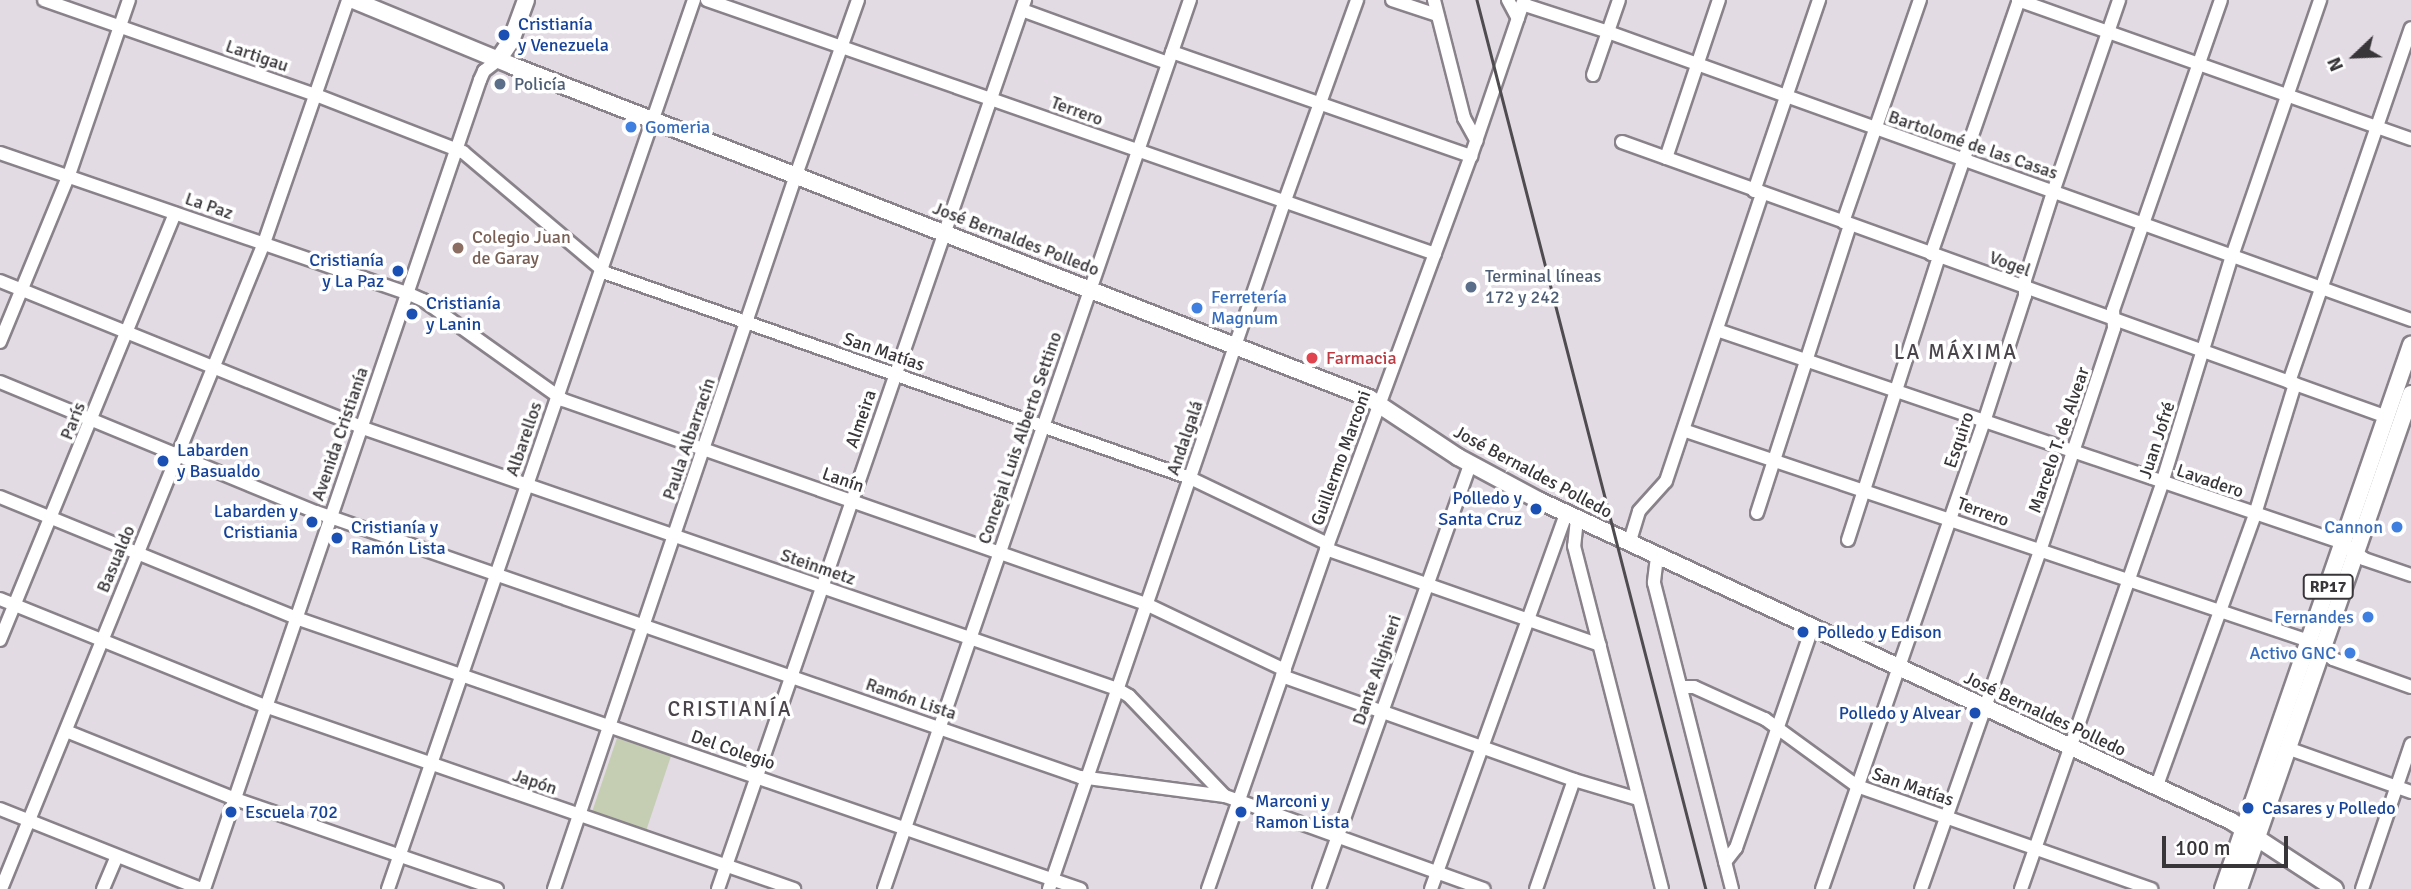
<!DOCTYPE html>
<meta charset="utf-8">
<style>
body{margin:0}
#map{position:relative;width:2411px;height:889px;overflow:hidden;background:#e3dbe4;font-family:Signika,sans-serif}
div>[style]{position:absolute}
.green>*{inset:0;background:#c5ceb2}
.roads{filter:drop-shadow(2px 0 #89828a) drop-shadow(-2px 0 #89828a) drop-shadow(0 2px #89828a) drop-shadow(0 -2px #89828a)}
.minor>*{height:12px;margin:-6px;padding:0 6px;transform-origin:6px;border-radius:6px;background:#fff}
.major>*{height:16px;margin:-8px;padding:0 8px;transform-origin:8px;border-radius:8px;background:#fff}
.rail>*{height:2.5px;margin:-1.25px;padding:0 1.25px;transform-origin:1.25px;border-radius:1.25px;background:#4f4c50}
.dots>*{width:19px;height:19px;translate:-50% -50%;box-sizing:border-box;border:4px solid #fff;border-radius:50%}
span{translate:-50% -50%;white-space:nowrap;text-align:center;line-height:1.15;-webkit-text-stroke:7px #fff;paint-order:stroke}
.shield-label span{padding:2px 5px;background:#fff;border:2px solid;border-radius:5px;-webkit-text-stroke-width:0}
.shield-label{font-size:16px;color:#39363a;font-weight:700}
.transit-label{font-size:18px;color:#164399}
.left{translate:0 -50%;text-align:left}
.right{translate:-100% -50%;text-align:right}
.street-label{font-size:18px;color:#39363a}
.service-label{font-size:18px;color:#4e5e75}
.shop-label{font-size:18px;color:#366cbe}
.education-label{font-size:18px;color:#785e54}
.health-label{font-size:18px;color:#be3a42}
.quarter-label{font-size:21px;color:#4a444b;letter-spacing:2px}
.north{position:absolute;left:2320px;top:21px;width:70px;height:70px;-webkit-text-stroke:5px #fff;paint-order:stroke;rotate:247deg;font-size:19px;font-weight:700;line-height:28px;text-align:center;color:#39363a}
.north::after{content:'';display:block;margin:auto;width:24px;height:32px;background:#39363a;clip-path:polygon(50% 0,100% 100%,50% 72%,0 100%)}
.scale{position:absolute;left:2162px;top:836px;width:126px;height:32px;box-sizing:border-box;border:4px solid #39363a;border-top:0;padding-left:9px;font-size:21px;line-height:24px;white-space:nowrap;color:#39363a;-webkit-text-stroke:5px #fff;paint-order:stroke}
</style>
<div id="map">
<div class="green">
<i style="clip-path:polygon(617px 738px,671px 756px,646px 831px,592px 812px)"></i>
</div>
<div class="roads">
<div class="minor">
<i style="left:44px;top:0;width:288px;rotate:19.3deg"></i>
<i style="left:316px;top:95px;width:158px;rotate:21.2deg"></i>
<i style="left:463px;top:152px;width:187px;rotate:40.2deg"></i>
<i style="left:606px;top:273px;width:619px;rotate:19.34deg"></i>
<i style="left:1190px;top:478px;width:153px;rotate:25.6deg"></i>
<i style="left:707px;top:0;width:771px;rotate:19.23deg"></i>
<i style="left:1392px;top:0;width:47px;rotate:18.4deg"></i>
<i style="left:1434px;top:0;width:122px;rotate:75.7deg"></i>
<i style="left:1464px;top:118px;width:26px;rotate:61deg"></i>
<i style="left:1508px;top:0;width:21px;rotate:62deg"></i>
<i style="left:2018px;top:0;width:417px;rotate:19.5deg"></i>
<i style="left:1522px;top:4px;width:90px;rotate:18deg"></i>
<i style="left:1608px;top:32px;width:853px;rotate:19.73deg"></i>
<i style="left:1022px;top:10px;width:155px;rotate:20deg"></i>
<i style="left:1172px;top:52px;width:317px;rotate:19.2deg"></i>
<i style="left:1593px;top:75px;width:79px;rotate:-70.9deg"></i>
<i style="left:1622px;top:142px;width:813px;rotate:19.77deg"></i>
<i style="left:0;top:153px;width:430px;rotate:19deg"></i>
<i style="left:407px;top:293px;width:17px;rotate:24deg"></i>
<i style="left:423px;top:300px;width:172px;rotate:35.5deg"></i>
<i style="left:563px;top:400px;width:618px;rotate:19.29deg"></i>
<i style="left:1146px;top:604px;width:154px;rotate:25.4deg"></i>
<i style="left:1666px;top:158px;width:167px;rotate:-71.5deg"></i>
<i style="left:1754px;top:191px;width:202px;rotate:-71.2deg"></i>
<i style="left:1843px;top:222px;width:235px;rotate:-70.9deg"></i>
<i style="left:1931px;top:254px;width:269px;rotate:-70.9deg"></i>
<i style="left:0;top:281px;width:392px;rotate:22deg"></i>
<i style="left:363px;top:428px;width:798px;rotate:19.09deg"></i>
<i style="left:1117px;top:689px;width:14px;rotate:30deg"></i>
<i style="left:1129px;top:696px;width:139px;rotate:46.2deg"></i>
<i style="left:1717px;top:330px;width:661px;rotate:18.79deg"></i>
<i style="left:2343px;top:543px;width:26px;rotate:37deg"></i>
<i style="left:2364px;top:559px;width:50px;rotate:18.8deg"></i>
<i style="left:0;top:342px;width:181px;rotate:-67.6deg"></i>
<i style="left:69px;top:175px;width:185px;rotate:-71.1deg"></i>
<i style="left:0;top:382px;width:342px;rotate:22.4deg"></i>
<i style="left:316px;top:512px;width:809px;rotate:19.13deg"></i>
<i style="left:1080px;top:777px;width:146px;rotate:7.5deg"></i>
<i style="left:1225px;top:796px;width:275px;rotate:19.8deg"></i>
<i style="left:2289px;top:382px;width:374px;rotate:-71deg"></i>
<i style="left:1686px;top:431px;width:657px;rotate:18.63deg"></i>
<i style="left:2309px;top:641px;width:30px;rotate:37deg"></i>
<i style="left:2333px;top:659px;width:83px;rotate:19.7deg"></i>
<i style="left:0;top:497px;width:320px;rotate:22.2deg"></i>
<i style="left:296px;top:618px;width:830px;rotate:19.07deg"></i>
<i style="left:1757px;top:513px;width:303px;rotate:-72.1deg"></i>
<i style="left:1577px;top:519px;width:27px;rotate:96deg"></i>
<i style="left:1574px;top:546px;width:354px;rotate:75.6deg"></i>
<i style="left:1848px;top:540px;width:297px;rotate:-72.2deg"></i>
<i style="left:1629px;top:544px;width:34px;rotate:-73deg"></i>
<i style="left:1639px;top:511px;width:40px;rotate:-48deg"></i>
<i style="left:1666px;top:481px;width:303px;rotate:-71.5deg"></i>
<i style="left:1326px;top:549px;width:290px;rotate:19.3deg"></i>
<i style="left:1657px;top:557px;width:26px;rotate:97deg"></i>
<i style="left:1654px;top:583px;width:316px;rotate:75.7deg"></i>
<i style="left:0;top:599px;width:286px;rotate:22deg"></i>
<i style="left:265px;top:706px;width:560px;rotate:19.08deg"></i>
<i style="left:0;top:640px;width:461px;rotate:-67.7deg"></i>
<i style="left:1282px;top:676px;width:310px;rotate:19.6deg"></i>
<i style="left:1574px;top:780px;width:67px;rotate:16.5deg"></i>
<i style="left:1681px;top:687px;width:13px"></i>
<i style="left:1694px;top:687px;width:78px;rotate:24.3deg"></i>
<i style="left:1765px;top:719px;width:114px;rotate:36.1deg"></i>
<i style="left:1857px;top:786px;width:312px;rotate:19.3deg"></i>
<i style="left:66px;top:731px;width:182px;rotate:21.9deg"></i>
<i style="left:235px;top:799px;width:277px;rotate:19deg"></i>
<i style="left:2287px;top:748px;width:132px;rotate:19.5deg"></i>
<i style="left:2156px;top:788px;width:291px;rotate:-70.1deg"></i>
<i style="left:2255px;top:514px;width:136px;rotate:-72.9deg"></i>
<i style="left:0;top:809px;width:216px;rotate:21.7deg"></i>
<i style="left:1725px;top:862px;width:18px;rotate:-52deg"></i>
<i style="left:1736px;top:848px;width:233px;rotate:-70.9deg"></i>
<i style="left:1px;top:889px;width:697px;rotate:-67.85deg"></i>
<i style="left:264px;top:243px;width:257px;rotate:-70.9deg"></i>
<i style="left:103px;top:889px;width:34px;rotate:-67deg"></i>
<i style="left:204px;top:889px;width:855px;rotate:-71.16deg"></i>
<i style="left:480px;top:80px;width:10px;rotate:-66deg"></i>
<i style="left:484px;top:71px;width:18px;rotate:-38deg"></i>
<i style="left:388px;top:889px;width:940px;rotate:-71.01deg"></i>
<i style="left:554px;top:889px;width:754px;rotate:-71.28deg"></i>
<i style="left:796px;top:175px;width:186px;rotate:-70.5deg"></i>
<i style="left:718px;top:889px;width:941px;rotate:-70.95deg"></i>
<i style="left:884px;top:889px;width:940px;rotate:-71.01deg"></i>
<i style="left:1049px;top:889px;width:725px;rotate:-71.09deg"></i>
<i style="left:1284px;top:203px;width:216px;rotate:-70.2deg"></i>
<i style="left:1208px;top:889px;width:365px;rotate:-70.8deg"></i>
<i style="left:1328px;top:544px;width:414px;rotate:-69.8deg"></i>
<i style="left:1471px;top:156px;width:165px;rotate:-71.2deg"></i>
<i style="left:1319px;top:889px;width:451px;rotate:-70.4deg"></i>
<i style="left:1431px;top:889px;width:400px;rotate:-70.2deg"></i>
<i style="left:1536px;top:889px;width:115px;rotate:-70.8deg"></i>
<i style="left:1822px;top:889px;width:494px;rotate:-70.9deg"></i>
<i style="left:1984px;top:422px;width:133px;rotate:-72deg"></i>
<i style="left:2025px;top:296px;width:16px;rotate:-90deg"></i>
<i style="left:2025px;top:280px;width:92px;rotate:-72.3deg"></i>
<i style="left:2053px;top:192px;width:203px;rotate:-71deg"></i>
<i style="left:1921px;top:889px;width:358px;rotate:-70.6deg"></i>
<i style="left:2040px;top:551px;width:235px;rotate:-71.6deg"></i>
<i style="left:2114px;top:328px;width:18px;rotate:-93deg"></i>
<i style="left:2113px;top:310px;width:328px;rotate:-70.8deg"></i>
<i style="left:2021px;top:889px;width:430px;rotate:-70.8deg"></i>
<i style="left:2162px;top:483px;width:238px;rotate:-72.9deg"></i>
<i style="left:2232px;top:256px;width:271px;rotate:-71deg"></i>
<i style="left:2362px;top:889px;width:153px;rotate:-71.3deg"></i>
</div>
<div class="major">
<i style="left:353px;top:0;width:173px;rotate:22.4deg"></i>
<i style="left:513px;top:66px;width:918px;rotate:21.2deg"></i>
<i style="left:1369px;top:398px;width:107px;rotate:33.5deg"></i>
<i style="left:1458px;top:457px;width:93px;rotate:28.2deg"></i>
<i style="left:1540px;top:501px;width:761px;rotate:24.85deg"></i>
<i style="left:2231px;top:821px;width:124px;rotate:33.2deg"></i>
<i style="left:498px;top:60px;width:23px;rotate:-56deg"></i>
<i style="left:511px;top:41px;width:44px;rotate:-69.9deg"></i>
<i style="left:2223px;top:889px;width:576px;rotate:-70.94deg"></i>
<i style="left:2239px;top:889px;width:524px;rotate:-70.84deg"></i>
</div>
</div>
<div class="rail">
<i style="left:1477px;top:0;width:918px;rotate:75.56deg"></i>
</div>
<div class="dots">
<i style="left:504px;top:35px;background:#1a4fb4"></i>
<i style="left:500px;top:84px;background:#5c6f8a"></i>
<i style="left:631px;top:127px;background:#3f7fe0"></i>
<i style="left:458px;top:248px;background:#8d6e63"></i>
<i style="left:398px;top:271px;background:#1a4fb4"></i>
<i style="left:1471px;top:287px;background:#5c6f8a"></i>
<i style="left:1197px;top:308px;background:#3f7fe0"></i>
<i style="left:412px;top:314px;background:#1a4fb4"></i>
<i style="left:1312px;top:358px;background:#e0444e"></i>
<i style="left:163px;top:461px;background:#1a4fb4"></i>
<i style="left:1536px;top:509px;background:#1a4fb4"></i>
<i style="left:312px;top:522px;background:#1a4fb4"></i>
<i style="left:2397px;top:527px;background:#3f7fe0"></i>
<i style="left:337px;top:538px;background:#1a4fb4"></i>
<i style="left:2368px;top:617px;background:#3f7fe0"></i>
<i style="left:1803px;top:632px;background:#1a4fb4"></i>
<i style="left:2350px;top:653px;background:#3f7fe0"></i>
<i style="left:1975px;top:713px;background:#1a4fb4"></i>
<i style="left:2248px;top:808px;background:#1a4fb4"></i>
<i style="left:231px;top:812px;background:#1a4fb4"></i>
<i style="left:1241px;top:812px;background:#1a4fb4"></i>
</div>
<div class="shield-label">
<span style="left:2328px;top:587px">RP17</span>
</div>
<div class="transit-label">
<span class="left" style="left:518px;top:35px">Cristianía<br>y Venezuela</span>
<span class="right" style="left:384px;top:271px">Cristianía<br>y La Paz</span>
<span class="left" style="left:426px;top:314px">Cristianía<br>y Lanin</span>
<span class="left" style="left:177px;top:461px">Labarden<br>y Basualdo</span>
<span class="right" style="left:1522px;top:509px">Polledo y<br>Santa Cruz</span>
<span class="right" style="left:298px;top:522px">Labarden y<br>Cristiania</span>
<span class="left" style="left:351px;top:538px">Cristianía y<br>Ramón Lista</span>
<span class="left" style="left:1817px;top:632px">Polledo y Edison</span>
<span class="right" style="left:1961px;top:713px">Polledo y Alvear</span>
<span class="left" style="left:1255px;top:812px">Marconi y<br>Ramon Lista</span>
<span class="left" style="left:2262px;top:808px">Casares y Polledo</span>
<span class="left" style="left:245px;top:812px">Escuela 702</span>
</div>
<div class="street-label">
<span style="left:257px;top:56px;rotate:19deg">Lartigau</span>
<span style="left:1077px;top:111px;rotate:20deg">Terrero</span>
<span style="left:1973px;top:145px;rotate:19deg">Bartolomé de las Casas</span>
<span style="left:209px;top:206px;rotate:19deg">La Paz</span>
<span style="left:1016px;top:239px;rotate:21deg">José Bernaldes Polledo</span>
<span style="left:2010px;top:264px;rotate:20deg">Vogel</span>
<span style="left:884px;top:352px;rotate:19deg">San Matías</span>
<span style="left:861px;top:419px;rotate:-71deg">Almeira</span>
<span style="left:73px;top:421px;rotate:-68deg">París</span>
<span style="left:340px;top:434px;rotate:-71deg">Avenida Cristianía</span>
<span style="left:1020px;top:438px;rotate:-71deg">Concejal Luis Alberto Settino</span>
<span style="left:1185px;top:438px;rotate:-71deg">Andalgalá</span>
<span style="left:524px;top:439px;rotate:-71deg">Albarellos</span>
<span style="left:689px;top:439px;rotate:-71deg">Paula Albarracín</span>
<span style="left:1959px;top:440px;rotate:-71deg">Esquiro</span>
<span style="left:2059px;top:440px;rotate:-71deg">Marcelo T. de Alvear</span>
<span style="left:2157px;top:440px;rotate:-72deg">Juan Jofré</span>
<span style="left:1341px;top:458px;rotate:-70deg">Guillermo Marconi</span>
<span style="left:1533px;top:472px;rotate:28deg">José Bernaldes Polledo</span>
<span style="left:843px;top:480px;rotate:19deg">Lanín</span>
<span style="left:2210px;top:481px;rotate:19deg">Lavadero</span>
<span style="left:1983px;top:512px;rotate:20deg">Terrero</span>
<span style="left:116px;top:559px;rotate:-67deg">Basualdo</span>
<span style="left:818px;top:567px;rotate:19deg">Steinmetz</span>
<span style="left:1377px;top:670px;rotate:-71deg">Dante Alighieri</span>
<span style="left:911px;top:699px;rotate:19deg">Ramón Lista</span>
<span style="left:2045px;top:714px;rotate:25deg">José Bernaldes Polledo</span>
<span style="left:733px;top:750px;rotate:19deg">Del Colegio</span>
<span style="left:535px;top:782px;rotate:19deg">Japón</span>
<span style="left:1913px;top:787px;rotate:19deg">San Matías</span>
</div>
<div class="service-label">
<span class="left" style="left:514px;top:84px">Policía</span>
<span class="left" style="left:1485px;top:287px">Terminal líneas<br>172 y 242</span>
</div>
<div class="shop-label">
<span class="left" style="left:645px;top:127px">Gomeria</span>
<span class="left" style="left:1211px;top:308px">Ferretería<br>Magnum</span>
<span class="right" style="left:2383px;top:527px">Cannon</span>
<span class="right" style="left:2354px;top:617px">Fernandes</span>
<span class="right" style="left:2336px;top:653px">Activo GNC</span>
</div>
<div class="education-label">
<span class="left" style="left:472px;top:248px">Colegio Juan<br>de Garay</span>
</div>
<div class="health-label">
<span class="left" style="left:1326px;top:358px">Farmacia</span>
</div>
<div class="quarter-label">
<span style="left:1956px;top:352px">LA MÁXIMA</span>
<span style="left:730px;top:709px">CRISTIANÍA</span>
</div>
<div class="north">N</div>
<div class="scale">100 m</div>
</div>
